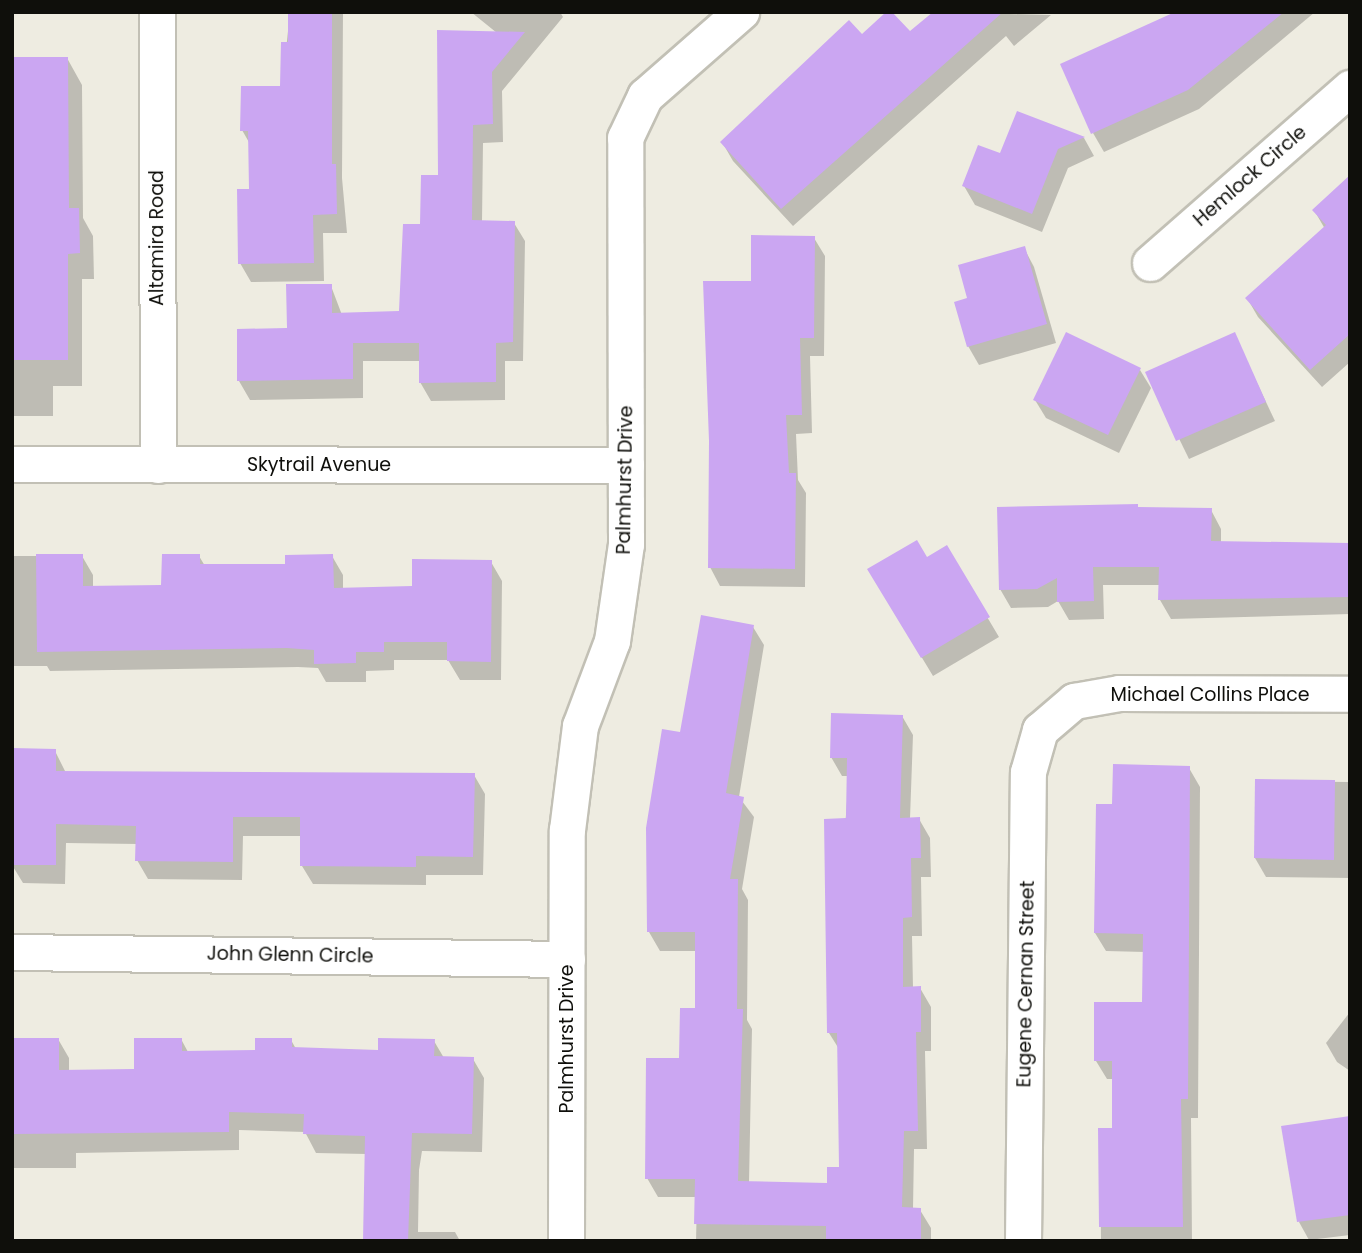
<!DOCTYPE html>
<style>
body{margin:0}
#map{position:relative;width:1362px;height:1253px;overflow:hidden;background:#eeece1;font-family:Poppins,sans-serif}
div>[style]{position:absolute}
.shadow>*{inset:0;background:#0003}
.building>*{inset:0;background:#cba6f2}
.roads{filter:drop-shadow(2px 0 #c2c0b5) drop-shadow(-2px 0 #c2c0b5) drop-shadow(0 2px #c2c0b5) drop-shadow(0 -2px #c2c0b5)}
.street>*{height:35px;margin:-17.5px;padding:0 17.5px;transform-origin:17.5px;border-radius:17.5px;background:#fff}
span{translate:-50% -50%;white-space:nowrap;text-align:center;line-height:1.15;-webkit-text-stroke:5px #fff;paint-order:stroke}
.street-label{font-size:19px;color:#0f0f0b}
.frame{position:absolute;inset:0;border:14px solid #0f0f0b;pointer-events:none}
</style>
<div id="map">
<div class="shadow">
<i style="clip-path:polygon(290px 12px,343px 12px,342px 178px,347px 233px,323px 233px,324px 281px,251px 282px,240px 263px,251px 191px,250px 144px,242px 130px,282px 88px)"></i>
<i style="clip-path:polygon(471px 12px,560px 12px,563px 17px,502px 91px,503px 142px,483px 143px,482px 222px,514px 223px,525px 241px,523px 361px,505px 361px,505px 400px,431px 401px,420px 382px,420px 361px,363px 361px,363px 398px,250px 400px,239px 381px,331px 286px,342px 315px,401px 313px,422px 225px,497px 33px)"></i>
<i style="clip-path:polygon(936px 12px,1051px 15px,1014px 46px,1006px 36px,793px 226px,733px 161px,722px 142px,862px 37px,910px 34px)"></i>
<i style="clip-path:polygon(1180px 12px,1315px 12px,1199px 109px,1104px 152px,1093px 133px)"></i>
<i style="clip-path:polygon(67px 58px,82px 85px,83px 218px,93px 236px,94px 279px,82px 279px,82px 386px,53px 386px,53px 416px,12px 416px,12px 59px)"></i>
<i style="clip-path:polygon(1018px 113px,1084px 138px,1094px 156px,1068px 168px,1042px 232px,975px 205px,964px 186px,1001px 156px)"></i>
<i style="clip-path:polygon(1350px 178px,1350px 362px,1322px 387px,1258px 317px,1247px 298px,1325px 229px,1314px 210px)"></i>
<i style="clip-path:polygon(814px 238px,825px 256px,824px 356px,810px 356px,812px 433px,796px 434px,798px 480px,806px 493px,805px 587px,720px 586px,710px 567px,752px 283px)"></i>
<i style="clip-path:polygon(1024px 248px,1034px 267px,1056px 343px,979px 365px,968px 346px,969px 299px)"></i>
<i style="clip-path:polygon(1234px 334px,1275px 421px,1189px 459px,1147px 373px)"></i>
<i style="clip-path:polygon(1140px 370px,1151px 388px,1119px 453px,1046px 418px,1035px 400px)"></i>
<i style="clip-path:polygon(1139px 509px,1211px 510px,1221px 529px,1221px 543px,1350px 545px,1350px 614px,1171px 619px,1160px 600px,1160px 585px,1103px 585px,1104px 619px,1069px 620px,1058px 601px,1048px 607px,1011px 608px,1000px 589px)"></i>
<i style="clip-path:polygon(946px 548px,999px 637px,933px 676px,869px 570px,926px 560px)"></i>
<i style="clip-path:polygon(12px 556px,82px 556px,93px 575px,93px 588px,163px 587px,199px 556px,205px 566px,287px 566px,332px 556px,343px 575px,343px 590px,414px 588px,491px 562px,502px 581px,501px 680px,460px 680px,448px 660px,394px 660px,394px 670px,366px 671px,366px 682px,326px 682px,318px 668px,298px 667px,50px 671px,47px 666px,12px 666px)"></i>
<i style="clip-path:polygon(753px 627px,764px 645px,739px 797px,754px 817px,742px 889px,748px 900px,747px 1020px,752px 1029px,749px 1183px,829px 1185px,841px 1169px,839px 1049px,829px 1033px,849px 776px,842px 776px,831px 757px,902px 716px,913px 735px,910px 819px,919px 819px,930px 838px,931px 877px,921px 877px,922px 936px,912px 936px,913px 988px,920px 988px,931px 1007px,931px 1051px,925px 1051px,927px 1149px,914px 1149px,913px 1209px,920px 1210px,931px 1228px,931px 1241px,696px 1241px,697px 1197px,658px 1197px,647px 1178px,697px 1010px,697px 951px,660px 951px,649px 932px,681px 734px)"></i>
<i style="clip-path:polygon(55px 751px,66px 773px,474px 775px,485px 794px,483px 875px,426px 875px,426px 885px,313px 884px,302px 866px,302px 836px,243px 836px,242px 880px,148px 879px,137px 860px,137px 844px,66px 843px,65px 884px,23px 883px,12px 865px)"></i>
<i style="clip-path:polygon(1189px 768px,1200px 787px,1198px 1118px,1191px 1118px,1192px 1241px,1101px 1241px,1100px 1130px,1114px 1129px,1114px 1079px,1107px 1079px,1096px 1061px,1144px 1004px,1145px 952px,1106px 951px,1095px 933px,1114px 806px)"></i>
<i style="clip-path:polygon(1256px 781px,1350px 782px,1350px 878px,1266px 877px,1255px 858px)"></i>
<i style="clip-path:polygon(1350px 1012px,1350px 1071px,1337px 1062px,1326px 1043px)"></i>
<i style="clip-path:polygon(58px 1039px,69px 1058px,69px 1072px,136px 1071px,181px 1039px,188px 1052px,257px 1051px,291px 1040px,296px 1049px,380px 1052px,434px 1041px,444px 1058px,473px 1059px,484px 1078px,482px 1152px,422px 1151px,419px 1170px,418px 1232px,455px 1232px,460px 1241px,365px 1241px,366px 1154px,316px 1153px,305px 1132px,239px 1130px,239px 1150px,76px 1153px,76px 1168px,12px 1168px,12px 1073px)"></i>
<i style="clip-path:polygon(1350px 1118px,1350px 1235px,1309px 1240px,1299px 1222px)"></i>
</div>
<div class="building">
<i style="clip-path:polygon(288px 12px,332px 12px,332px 164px,336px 164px,337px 214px,313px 215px,314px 263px,238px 264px,237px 189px,249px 189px,248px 131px,240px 131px,241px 86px,280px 86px,281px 42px,288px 42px)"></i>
<i style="clip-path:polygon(886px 12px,892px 12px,910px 31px,933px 12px,1003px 12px,781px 209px,720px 142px,849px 20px,862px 34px)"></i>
<i style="clip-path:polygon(1175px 12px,1284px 12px,1188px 90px,1091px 134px,1060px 64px)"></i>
<i style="clip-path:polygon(437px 30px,525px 32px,492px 72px,493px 124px,473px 125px,472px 220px,515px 221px,513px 342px,496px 343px,496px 382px,419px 383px,419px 343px,353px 343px,353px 379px,237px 381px,237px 329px,287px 328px,286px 284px,332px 284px,332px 313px,399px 311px,403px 224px,420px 224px,421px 175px,438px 175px)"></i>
<i style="clip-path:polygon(12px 57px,68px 57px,69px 208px,79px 208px,80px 253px,68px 254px,68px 360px,12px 360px)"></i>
<i style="clip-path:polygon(1017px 111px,1085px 137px,1058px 149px,1032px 214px,962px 186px,978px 145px,1000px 153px)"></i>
<i style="clip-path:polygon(1350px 175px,1350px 334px,1310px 370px,1245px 298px,1326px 225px,1312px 210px)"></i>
<i style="clip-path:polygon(751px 235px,815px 236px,814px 338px,800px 338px,802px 415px,786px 415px,789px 473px,796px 473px,795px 569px,708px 568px,709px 441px,703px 281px,751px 281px)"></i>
<i style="clip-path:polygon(1025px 246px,1047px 324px,967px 347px,954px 302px,967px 298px,958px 265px)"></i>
<i style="clip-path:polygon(1066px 332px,1141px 368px,1108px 435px,1033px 400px)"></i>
<i style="clip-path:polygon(1235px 332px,1266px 402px,1176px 441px,1145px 372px)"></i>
<i style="clip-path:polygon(1138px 504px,1138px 507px,1212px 508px,1211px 541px,1350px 543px,1350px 597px,1158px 600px,1159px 567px,1093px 567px,1094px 601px,1057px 602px,1057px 578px,1037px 589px,999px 590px,997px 507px)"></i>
<i style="clip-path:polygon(917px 540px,927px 557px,947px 545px,990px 617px,921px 658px,867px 569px)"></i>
<i style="clip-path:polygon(36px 554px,83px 554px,83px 586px,161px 585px,162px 554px,200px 554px,200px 564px,285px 564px,285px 555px,333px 554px,334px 588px,412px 586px,412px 559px,492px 560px,491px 662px,447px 661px,447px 642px,384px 642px,384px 652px,356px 652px,356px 663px,314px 664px,314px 650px,287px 648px,37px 652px)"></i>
<i style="clip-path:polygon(701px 615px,754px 625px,726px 793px,744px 797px,730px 879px,738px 879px,737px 1009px,743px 1009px,738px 1181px,827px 1183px,827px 1167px,839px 1167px,837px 1033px,827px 1033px,824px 819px,846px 818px,847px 758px,830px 758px,831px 713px,903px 715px,900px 818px,920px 817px,921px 858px,911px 858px,912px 917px,903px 918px,903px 987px,921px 986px,921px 1032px,916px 1032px,918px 1131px,904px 1131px,902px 1207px,921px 1208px,921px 1241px,826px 1241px,826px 1226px,694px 1224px,695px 1179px,645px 1179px,646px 1058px,679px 1058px,680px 1008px,695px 1008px,695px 932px,647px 932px,646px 828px,662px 729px,680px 732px)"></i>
<i style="clip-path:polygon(12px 748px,56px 749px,56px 771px,475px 773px,473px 857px,416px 856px,416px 867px,300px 866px,300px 817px,233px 817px,233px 862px,135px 861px,136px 826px,56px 824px,56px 865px,12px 865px)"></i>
<i style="clip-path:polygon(1113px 764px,1190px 766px,1188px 1099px,1181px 1099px,1183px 1227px,1099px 1227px,1098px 1128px,1112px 1128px,1112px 1061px,1094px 1061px,1094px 1002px,1142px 1002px,1143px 934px,1094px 933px,1096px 804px,1112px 804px)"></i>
<i style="clip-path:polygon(1255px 779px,1335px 780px,1334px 860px,1254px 858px)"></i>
<i style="clip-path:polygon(12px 1038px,59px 1038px,59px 1070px,134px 1069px,134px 1038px,182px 1038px,182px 1051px,255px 1050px,255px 1038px,292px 1038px,292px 1047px,378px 1050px,378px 1038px,435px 1039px,434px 1056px,474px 1057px,472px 1134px,412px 1133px,408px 1241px,363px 1241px,365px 1136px,303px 1134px,304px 1114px,229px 1112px,229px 1132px,13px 1134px)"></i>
<i style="clip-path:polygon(1350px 1116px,1350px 1215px,1297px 1222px,1281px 1126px)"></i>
</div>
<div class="roads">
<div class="street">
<i style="left:157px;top:12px;width:453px;rotate:89.9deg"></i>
<i style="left:1150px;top:263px;width:266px;rotate:-41.2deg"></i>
<i style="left:12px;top:464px;width:614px;rotate:0.09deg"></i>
<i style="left:12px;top:952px;width:555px;rotate:0.72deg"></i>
<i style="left:566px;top:1241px;width:411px;rotate:-89.9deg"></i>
<i style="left:567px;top:830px;width:105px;rotate:-82.9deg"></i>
<i style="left:580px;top:726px;width:91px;rotate:-69.4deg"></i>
<i style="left:612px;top:641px;width:98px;rotate:-81.8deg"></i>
<i style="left:626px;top:544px;width:406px;rotate:-90.1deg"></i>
<i style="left:625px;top:138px;width:47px;rotate:-64.5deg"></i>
<i style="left:645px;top:96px;width:128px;rotate:-41.2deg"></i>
<i style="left:1023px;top:1241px;width:469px;rotate:-89.4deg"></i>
<i style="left:1028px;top:772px;width:44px;rotate:-74.1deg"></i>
<i style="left:1040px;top:730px;width:45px;rotate:-40.5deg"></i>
<i style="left:1074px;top:701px;width:46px;rotate:-10.1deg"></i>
<i style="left:1119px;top:693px;width:231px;rotate:0.2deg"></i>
</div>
</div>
<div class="street-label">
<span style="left:1250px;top:176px;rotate:-41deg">Hemlock Circle</span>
<span style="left:157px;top:238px;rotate:-90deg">Altamira Road</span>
<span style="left:319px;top:465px">Skytrail Avenue</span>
<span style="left:625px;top:480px;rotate:-89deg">Palmhurst Drive</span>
<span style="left:1210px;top:695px">Michael Collins Place</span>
<span style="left:290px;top:955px;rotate:1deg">John Glenn Circle</span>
<span style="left:1026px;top:984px;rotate:-89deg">Eugene Cernan Street</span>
<span style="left:567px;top:1039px;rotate:-90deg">Palmhurst Drive</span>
</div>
<div class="frame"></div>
</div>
